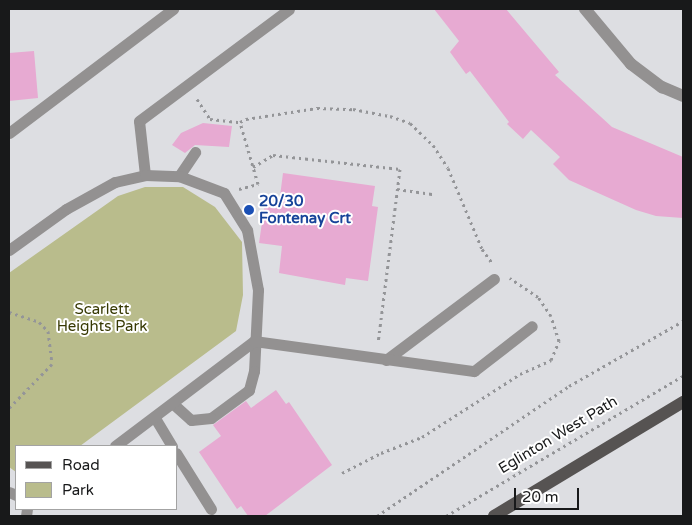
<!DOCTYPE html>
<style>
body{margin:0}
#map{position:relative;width:692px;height:525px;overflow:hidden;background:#dddee2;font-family:"Varela Round",sans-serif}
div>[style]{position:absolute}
.green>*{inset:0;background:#b9bc8c}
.building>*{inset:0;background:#e7aad2}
.path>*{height:3px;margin-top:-1.5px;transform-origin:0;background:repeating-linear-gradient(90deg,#949598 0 2.5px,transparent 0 6.5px)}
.service>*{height:11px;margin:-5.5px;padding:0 5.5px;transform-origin:5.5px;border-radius:5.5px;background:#939191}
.minor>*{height:12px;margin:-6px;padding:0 6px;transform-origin:6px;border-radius:6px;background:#939191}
.primary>*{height:12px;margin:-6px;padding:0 6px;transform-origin:6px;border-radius:6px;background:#565352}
.dots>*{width:14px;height:14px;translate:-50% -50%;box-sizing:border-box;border:2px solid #fff;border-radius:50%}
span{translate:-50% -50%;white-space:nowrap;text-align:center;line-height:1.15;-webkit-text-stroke:4px #fff;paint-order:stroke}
.transit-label{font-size:15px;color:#164399;font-weight:700}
.left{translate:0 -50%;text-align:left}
.park-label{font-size:15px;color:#373903}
.street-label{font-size:15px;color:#18191a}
.frame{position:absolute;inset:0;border:10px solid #18191a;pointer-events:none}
.legend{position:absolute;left:15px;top:445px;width:162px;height:65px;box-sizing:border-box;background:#fff;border:1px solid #a3a3a3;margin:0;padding:6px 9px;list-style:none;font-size:15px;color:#18191a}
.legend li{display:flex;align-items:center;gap:10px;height:25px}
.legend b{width:25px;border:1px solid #a3a3a3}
.scale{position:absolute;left:514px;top:488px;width:65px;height:22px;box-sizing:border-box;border:2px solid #18191a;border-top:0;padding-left:6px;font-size:15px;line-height:18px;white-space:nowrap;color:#18191a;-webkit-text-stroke:4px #fff;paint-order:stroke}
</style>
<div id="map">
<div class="green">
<i style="clip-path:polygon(145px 187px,183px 187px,215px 207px,242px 242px,243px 295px,236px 331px,80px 446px,16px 446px,16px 472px,9px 467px,9px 273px,118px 196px)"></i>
</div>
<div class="building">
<i style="clip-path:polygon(434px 9px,506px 9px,559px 72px,555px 75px,612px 127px,683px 157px,683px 218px,656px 216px,636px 210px,569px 180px,553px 164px,560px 157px,531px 130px,523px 139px,507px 124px,509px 122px,470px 71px,466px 74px,450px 52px,459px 41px)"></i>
<i style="clip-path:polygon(34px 51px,38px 98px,9px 101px,9px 53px)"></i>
<i style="clip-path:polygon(203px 123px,232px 126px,229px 147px,195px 145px,185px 153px,172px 145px,181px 133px)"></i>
<i style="clip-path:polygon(283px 173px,375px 186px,372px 206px,378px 207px,368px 281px,346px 278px,345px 285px,279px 273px,282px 246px,259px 243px,265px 202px,279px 204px)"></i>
<i style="clip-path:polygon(276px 390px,286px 404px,289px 402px,332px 465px,265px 516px,248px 516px,241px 506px,237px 509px,199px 452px,221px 436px,213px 425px,246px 401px,251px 408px)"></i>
</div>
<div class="path">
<i style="left:197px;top:99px;width:24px;rotate:57deg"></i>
<i style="left:210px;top:119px;width:30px;rotate:6deg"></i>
<i style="left:253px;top:167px;width:23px;rotate:-31deg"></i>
<i style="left:273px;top:155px;width:128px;rotate:6.3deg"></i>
<i style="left:400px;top:169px;width:175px;rotate:97.2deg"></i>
<i style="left:239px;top:189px;width:20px;rotate:-15deg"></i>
<i style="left:258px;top:184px;width:65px;rotate:-106.2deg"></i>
<i style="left:240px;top:122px;width:7px;rotate:-27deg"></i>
<i style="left:246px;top:119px;width:72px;rotate:-8.8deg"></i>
<i style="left:317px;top:108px;width:36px;rotate:2deg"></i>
<i style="left:353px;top:109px;width:38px;rotate:11deg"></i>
<i style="left:390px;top:116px;width:21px;rotate:19deg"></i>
<i style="left:410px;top:123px;width:32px;rotate:44deg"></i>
<i style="left:433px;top:145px;width:27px;rotate:57deg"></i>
<i style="left:448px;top:168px;width:88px;rotate:67.2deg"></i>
<i style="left:482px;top:249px;width:17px;rotate:54deg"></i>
<i style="left:397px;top:189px;width:37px;rotate:8deg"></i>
<i style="left:9px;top:312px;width:32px;rotate:18deg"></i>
<i style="left:39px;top:322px;width:13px;rotate:45deg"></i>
<i style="left:48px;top:331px;width:33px;rotate:83deg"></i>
<i style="left:52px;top:364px;width:62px;rotate:134.3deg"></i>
<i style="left:342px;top:473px;width:44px;rotate:-27.1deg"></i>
<i style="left:381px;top:453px;width:44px;rotate:-21.3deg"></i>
<i style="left:422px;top:437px;width:117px;rotate:-32.7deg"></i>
<i style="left:520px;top:374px;width:34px;rotate:-24deg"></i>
<i style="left:551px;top:360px;width:21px;rotate:-67deg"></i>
<i style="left:559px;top:341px;width:26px;rotate:-108deg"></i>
<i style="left:551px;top:316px;width:23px;rotate:-124deg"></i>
<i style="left:538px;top:297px;width:34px;rotate:-146deg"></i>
<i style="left:377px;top:516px;width:232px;rotate:-34.1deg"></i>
<i style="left:569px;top:386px;width:131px;rotate:-29.7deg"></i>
<i style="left:446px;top:516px;width:275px;rotate:-30.6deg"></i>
</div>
<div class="service">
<i style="left:9px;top:133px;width:206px;rotate:-37.1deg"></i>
<i style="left:145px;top:175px;width:54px;rotate:-96.3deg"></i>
<i style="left:139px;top:121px;width:187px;rotate:-36.7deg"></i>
<i style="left:179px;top:176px;width:29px;rotate:-56deg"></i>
<i style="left:9px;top:250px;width:70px;rotate:-35.7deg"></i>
<i style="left:66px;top:209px;width:56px;rotate:-28.9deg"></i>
<i style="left:115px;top:182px;width:31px;rotate:-13deg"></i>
<i style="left:145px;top:175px;width:34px;rotate:2deg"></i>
<i style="left:179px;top:176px;width:48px;rotate:20.7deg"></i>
<i style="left:224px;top:193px;width:44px;rotate:58.1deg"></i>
<i style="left:247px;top:230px;width:61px;rotate:79.6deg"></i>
<i style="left:258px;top:290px;width:81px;rotate:92.8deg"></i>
<i style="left:254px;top:371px;width:20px;rotate:105deg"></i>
<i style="left:249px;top:390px;width:47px;rotate:143.6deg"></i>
<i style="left:211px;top:418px;width:20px;rotate:174deg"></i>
<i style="left:191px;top:420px;width:24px;rotate:-138deg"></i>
<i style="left:386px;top:360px;width:135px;rotate:-36.9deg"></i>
<i style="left:155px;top:418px;width:33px;rotate:59deg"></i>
<i style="left:115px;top:446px;width:174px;rotate:-37.1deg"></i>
<i style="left:254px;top:341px;width:222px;rotate:7.8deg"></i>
<i style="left:474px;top:371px;width:73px;rotate:-37.8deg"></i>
<i style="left:176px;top:453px;width:66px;rotate:58deg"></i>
<i style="left:9px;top:492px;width:8px;rotate:23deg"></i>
<i style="left:26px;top:516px;width:7px;rotate:-82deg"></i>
</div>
<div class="minor">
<i style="left:585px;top:9px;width:72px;rotate:50.1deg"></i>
<i style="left:631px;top:64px;width:39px;rotate:37deg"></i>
<i style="left:662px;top:87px;width:23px;rotate:23deg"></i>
</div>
<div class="primary">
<i style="left:494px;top:516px;width:221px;rotate:-31.1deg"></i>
</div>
<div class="dots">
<i style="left:249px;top:210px;background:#1a4fb4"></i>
</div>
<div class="transit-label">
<span class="left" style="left:259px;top:210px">20/30<br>Fontenay Crt</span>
</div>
<div class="park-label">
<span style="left:102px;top:318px">Scarlett<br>Heights Park</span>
</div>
<div class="street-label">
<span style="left:558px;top:435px;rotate:-31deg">Eglinton West Path</span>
</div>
<div class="frame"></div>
<ul class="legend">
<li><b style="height:6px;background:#565352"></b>Road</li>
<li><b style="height:14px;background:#b9bc8c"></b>Park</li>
</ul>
<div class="scale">20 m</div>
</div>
